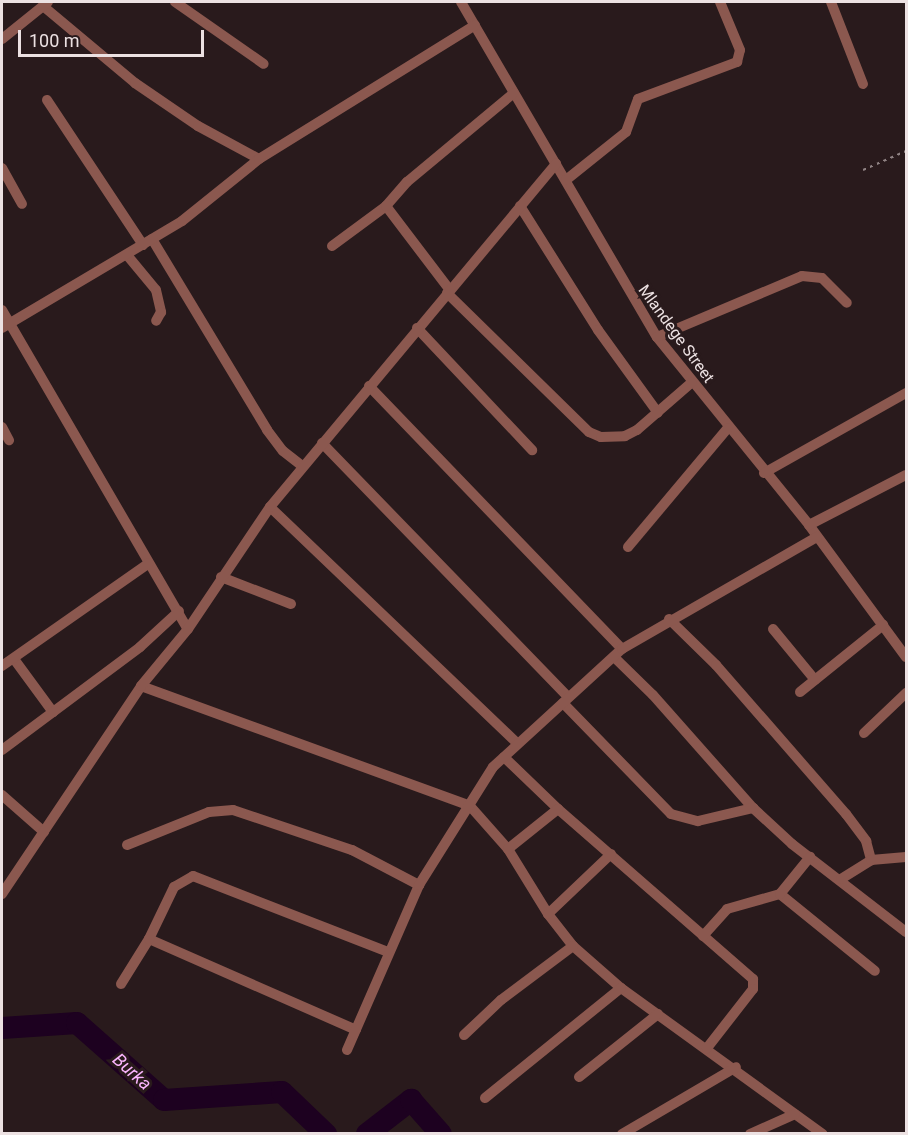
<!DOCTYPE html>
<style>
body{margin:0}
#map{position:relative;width:908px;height:1135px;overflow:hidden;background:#291a1c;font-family:Roboto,sans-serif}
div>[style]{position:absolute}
.river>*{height:22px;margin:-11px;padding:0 11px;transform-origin:11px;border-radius:11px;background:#1d0120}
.path>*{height:2px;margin-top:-1px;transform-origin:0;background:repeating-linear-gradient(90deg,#8f8283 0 3px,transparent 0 7.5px)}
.minor>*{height:10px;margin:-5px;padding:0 5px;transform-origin:5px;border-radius:5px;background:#8b584f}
span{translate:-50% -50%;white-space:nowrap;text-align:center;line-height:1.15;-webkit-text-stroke:6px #291a1c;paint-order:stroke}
.street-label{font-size:16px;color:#ece1e2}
.water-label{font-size:18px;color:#fab4fd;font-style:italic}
.frame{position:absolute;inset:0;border:3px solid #ece1e2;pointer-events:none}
.scale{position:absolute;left:18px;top:30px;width:186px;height:27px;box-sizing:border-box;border:3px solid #ece1e2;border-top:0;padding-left:8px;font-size:18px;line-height:21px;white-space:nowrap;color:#ece1e2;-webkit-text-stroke:4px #291a1c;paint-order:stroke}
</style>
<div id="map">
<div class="river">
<i style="left:2px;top:1028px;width:75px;rotate:-3.8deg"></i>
<i style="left:77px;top:1023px;width:116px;rotate:41.5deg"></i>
<i style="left:164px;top:1100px;width:118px;rotate:-3.9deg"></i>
<i style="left:282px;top:1092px;width:61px;rotate:43.7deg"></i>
<i style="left:367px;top:1134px;width:56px;rotate:-37.7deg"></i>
<i style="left:411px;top:1100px;width:45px;rotate:48.6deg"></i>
</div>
<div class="path">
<i style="left:863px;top:170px;width:47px;rotate:-23.8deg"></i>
</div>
<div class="minor">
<i style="left:175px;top:2px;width:108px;rotate:34.9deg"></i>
<i style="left:461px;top:2px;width:388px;rotate:59.7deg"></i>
<i style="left:657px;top:337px;width:242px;rotate:51deg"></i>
<i style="left:809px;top:525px;width:164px;rotate:53.7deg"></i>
<i style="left:831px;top:2px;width:88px;rotate:68.7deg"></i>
<i style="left:43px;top:6px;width:120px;rotate:39.9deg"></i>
<i style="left:135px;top:83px;width:76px;rotate:34.3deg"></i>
<i style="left:198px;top:126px;width:69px;rotate:28.4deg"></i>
<i style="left:2px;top:39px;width:59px;rotate:-38.8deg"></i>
<i style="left:47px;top:100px;width:174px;rotate:56.5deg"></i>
<i style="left:2px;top:168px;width:41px;rotate:60.9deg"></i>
<i style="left:566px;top:180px;width:77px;rotate:-38.7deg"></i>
<i style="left:626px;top:132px;width:35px;rotate:-70deg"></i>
<i style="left:638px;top:99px;width:106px;rotate:-20.5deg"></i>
<i style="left:737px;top:62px;width:12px;rotate:-76deg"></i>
<i style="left:740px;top:50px;width:52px;rotate:-112.6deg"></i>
<i style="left:386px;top:206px;width:104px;rotate:52.8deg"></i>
<i style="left:520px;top:206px;width:146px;rotate:57.8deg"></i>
<i style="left:598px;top:330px;width:102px;rotate:54.1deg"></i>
<i style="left:152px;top:239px;width:223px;rotate:58.9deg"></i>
<i style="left:267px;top:430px;width:26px;rotate:53deg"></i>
<i style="left:283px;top:451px;width:24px;rotate:38deg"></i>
<i style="left:332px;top:246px;width:67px;rotate:-36.5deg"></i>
<i style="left:386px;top:206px;width:32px;rotate:-49deg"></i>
<i style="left:407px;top:182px;width:139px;rotate:-39.8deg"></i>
<i style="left:127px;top:255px;width:45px;rotate:50.4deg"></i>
<i style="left:156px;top:290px;width:23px;rotate:77deg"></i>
<i style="left:161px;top:312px;width:10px;rotate:119deg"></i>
<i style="left:447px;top:293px;width:199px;rotate:44.4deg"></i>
<i style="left:589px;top:432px;width:13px;rotate:23deg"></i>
<i style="left:601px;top:437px;width:24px;rotate:-2deg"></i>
<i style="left:625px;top:436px;width:13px;rotate:-27deg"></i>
<i style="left:637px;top:430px;width:72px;rotate:-41deg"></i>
<i style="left:2px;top:310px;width:369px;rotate:59.8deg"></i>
<i style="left:2px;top:328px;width:209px;rotate:-30.7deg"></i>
<i style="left:182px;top:221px;width:99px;rotate:-38.8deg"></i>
<i style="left:259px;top:159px;width:254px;rotate:-31.8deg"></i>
<i style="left:417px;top:328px;width:168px;rotate:46.7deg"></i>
<i style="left:657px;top:337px;width:157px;rotate:-22.8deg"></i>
<i style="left:802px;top:276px;width:20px;rotate:6deg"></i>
<i style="left:822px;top:278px;width:35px;rotate:45deg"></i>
<i style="left:369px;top:386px;width:365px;rotate:46.1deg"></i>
<i style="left:2px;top:427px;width:15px;rotate:62deg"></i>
<i style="left:322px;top:443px;width:354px;rotate:45.9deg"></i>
<i style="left:764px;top:473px;width:163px;rotate:-29.4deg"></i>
<i style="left:270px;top:507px;width:342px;rotate:43.7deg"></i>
<i style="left:809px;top:525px;width:109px;rotate:-27.3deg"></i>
<i style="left:628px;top:547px;width:155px;rotate:-50deg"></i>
<i style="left:221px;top:577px;width:75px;rotate:21.1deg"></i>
<i style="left:669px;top:619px;width:66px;rotate:44.4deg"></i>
<i style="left:716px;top:665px;width:198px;rotate:48.9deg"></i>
<i style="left:846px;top:814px;width:34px;rotate:53deg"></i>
<i style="left:866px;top:841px;width:20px;rotate:75deg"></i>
<i style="left:773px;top:629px;width:66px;rotate:50.5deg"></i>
<i style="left:614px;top:657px;width:54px;rotate:44.3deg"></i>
<i style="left:653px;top:695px;width:151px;rotate:48.5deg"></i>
<i style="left:753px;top:808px;width:53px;rotate:42.7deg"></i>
<i style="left:792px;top:844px;width:144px;rotate:37.7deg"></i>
<i style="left:14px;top:659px;width:66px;rotate:53.7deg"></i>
<i style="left:2px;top:666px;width:179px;rotate:-35deg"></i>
<i style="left:141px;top:686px;width:350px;rotate:20deg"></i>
<i style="left:470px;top:806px;width:57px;rotate:48.5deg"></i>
<i style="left:508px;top:849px;width:76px;rotate:58.4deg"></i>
<i style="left:548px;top:914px;width:41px;rotate:52deg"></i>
<i style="left:573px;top:946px;width:64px;rotate:41.2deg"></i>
<i style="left:621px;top:988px;width:249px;rotate:35.9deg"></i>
<i style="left:800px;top:692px;width:107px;rotate:-38.9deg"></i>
<i style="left:563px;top:703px;width:155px;rotate:45.8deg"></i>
<i style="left:671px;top:814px;width:28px;rotate:15deg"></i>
<i style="left:698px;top:821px;width:57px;rotate:-13.3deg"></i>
<i style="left:864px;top:733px;width:58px;rotate:-43.6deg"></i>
<i style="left:2px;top:750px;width:172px;rotate:-36.7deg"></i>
<i style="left:140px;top:647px;width:53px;rotate:-42.7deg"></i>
<i style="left:504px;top:757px;width:75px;rotate:43.9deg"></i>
<i style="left:558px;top:809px;width:259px;rotate:41.1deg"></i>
<i style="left:753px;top:979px;width:10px;rotate:90deg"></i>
<i style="left:753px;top:989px;width:75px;rotate:127.9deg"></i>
<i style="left:2px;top:795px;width:56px;rotate:41.4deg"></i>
<i style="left:127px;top:845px;width:88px;rotate:-21.9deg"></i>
<i style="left:209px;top:812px;width:24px;rotate:-5deg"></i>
<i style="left:233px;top:810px;width:126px;rotate:18.6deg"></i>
<i style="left:352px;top:850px;width:76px;rotate:27.6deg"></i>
<i style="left:508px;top:849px;width:64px;rotate:-38.7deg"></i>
<i style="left:841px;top:879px;width:36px;rotate:-32deg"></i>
<i style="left:871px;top:860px;width:35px;rotate:-5deg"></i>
<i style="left:2px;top:894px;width:250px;rotate:-56.2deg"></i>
<i style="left:141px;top:686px;width:74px;rotate:-50.5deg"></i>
<i style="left:188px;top:629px;width:147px;rotate:-56.1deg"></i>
<i style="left:270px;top:507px;width:447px;rotate:-50.2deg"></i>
<i style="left:780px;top:894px;width:122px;rotate:39deg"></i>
<i style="left:548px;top:914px;width:87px;rotate:-43.6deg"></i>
<i style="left:703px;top:936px;width:36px;rotate:-48deg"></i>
<i style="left:727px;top:909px;width:55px;rotate:-15.8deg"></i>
<i style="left:780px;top:894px;width:48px;rotate:-51deg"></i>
<i style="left:149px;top:939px;width:226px;rotate:23.7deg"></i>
<i style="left:121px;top:984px;width:53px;rotate:-58.1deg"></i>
<i style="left:149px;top:939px;width:58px;rotate:-64.3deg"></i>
<i style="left:174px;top:887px;width:22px;rotate:-30deg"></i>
<i style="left:193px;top:876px;width:209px;rotate:21.3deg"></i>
<i style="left:464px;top:1035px;width:51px;rotate:-43.4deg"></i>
<i style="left:501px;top:1000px;width:90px;rotate:-36.9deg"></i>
<i style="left:347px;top:1050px;width:180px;rotate:-66.4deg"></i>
<i style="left:419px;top:885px;width:139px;rotate:-57.9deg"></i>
<i style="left:493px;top:767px;width:175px;rotate:-42.5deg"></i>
<i style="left:622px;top:649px;width:225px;rotate:-29.9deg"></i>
<i style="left:579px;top:1077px;width:101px;rotate:-38.6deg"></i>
<i style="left:485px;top:1098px;width:175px;rotate:-39deg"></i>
<i style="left:622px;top:1134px;width:132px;rotate:-30.4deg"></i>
<i style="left:750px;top:1134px;width:49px;rotate:-24deg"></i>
</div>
<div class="street-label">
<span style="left:676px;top:334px;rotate:54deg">Mlandege Street</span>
</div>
<div class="water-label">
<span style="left:132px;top:1072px;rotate:42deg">Burka</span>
</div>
<div class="frame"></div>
<div class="scale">100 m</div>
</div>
